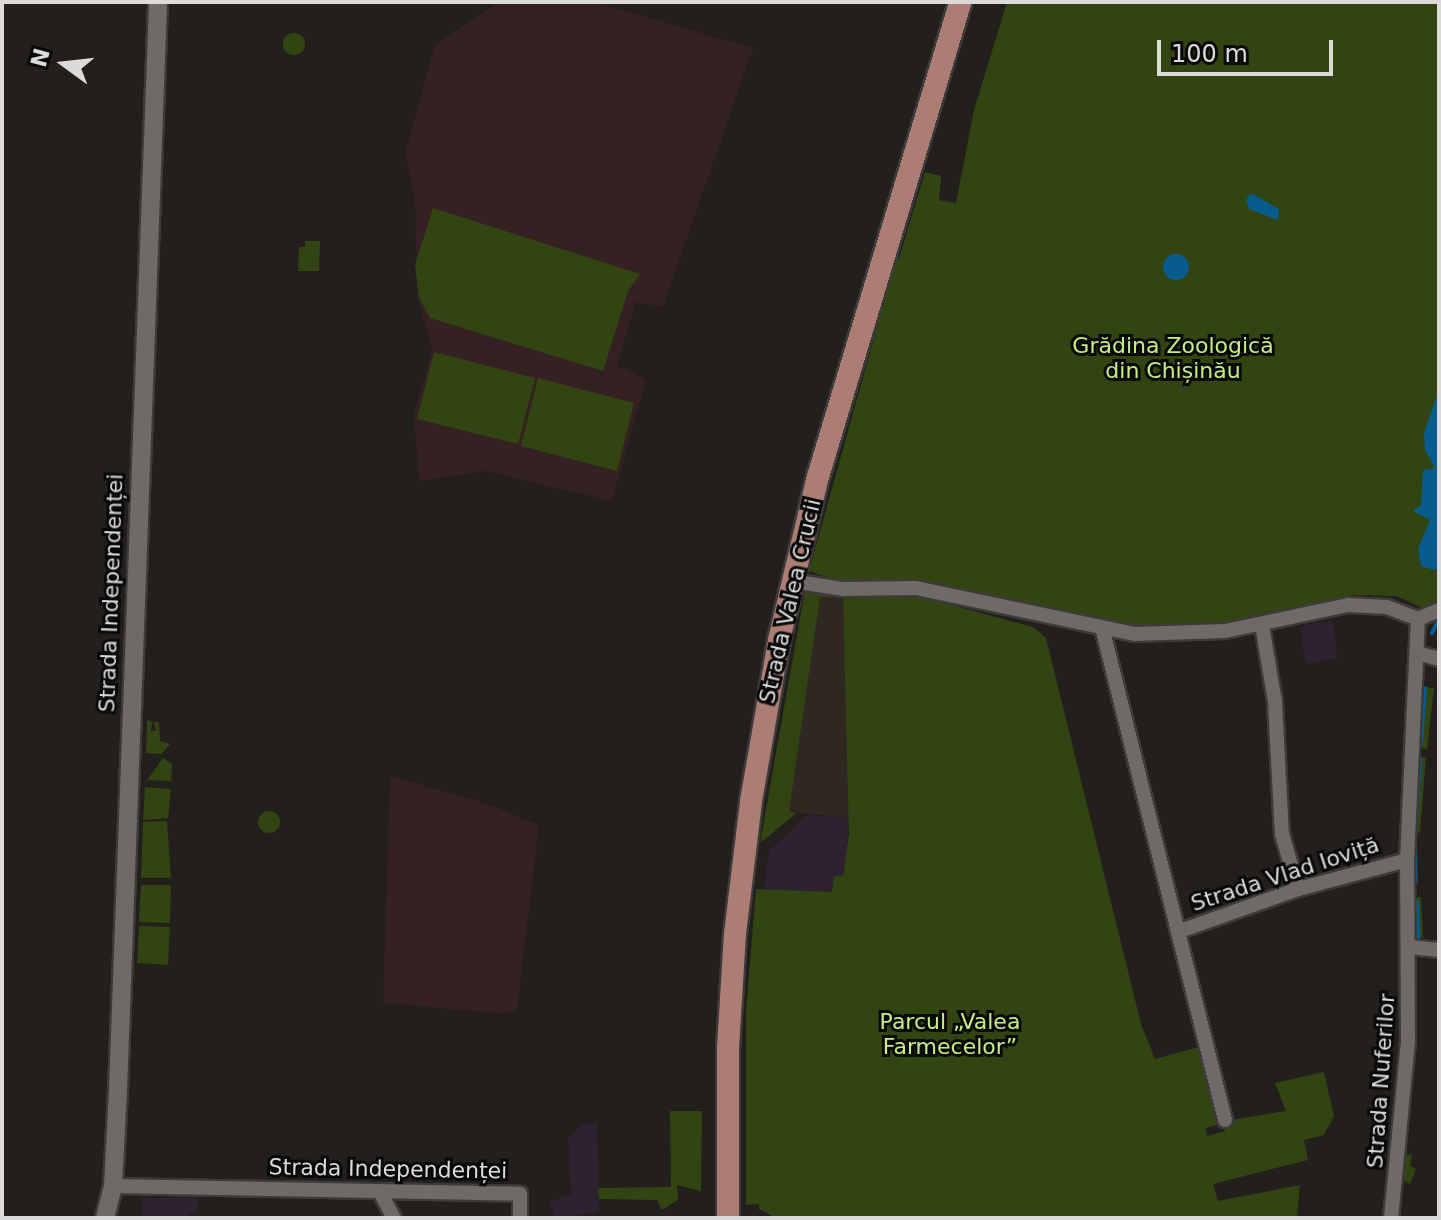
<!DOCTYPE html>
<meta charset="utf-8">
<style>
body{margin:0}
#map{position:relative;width:1441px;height:1220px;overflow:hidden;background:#221f1d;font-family:"DejaVu Sans",sans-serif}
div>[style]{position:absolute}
.commercial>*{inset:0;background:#2e2230}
.built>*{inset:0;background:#2f2821}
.education>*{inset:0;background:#352121}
.green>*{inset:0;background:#324412}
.round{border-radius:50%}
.water>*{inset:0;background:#075c8d}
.stream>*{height:4px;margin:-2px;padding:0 2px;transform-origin:2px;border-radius:2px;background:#075c8d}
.roads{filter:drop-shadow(2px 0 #3d3b39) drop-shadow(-2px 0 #3d3b39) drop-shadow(0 2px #3d3b39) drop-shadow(0 -2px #3d3b39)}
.street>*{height:14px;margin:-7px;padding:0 7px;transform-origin:7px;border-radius:7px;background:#6d6a67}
.secondary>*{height:18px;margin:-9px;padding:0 9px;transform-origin:9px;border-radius:9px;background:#6d6a67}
.primary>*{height:22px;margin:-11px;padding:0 11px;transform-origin:11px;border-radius:11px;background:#ac7d74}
span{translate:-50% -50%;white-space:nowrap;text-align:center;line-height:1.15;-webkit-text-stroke:6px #0a0909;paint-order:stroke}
.park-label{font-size:22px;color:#c4ed86}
.street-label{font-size:22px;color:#dcdbd9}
.frame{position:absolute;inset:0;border:4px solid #dcdbd9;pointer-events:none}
.north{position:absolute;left:24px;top:24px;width:80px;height:80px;-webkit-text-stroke:6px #0a0909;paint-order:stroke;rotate:285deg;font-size:22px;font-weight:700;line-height:32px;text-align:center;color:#dcdbd9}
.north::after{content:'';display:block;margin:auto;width:28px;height:36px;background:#dcdbd9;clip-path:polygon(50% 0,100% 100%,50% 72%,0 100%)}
.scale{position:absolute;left:1157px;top:40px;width:176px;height:36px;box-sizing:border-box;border:4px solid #dcdbd9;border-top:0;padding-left:10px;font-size:24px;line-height:28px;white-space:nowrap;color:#dcdbd9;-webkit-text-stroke:6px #0a0909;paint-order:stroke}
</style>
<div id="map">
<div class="commercial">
<i style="clip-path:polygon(1333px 620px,1337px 658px,1306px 664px,1300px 626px)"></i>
<i style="clip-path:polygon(807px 815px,850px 818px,843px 877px,832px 893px,764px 889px,769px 851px)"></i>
<i style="clip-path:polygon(597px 1122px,599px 1212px,554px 1218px,550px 1201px,571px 1195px,568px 1137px,580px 1126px)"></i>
<i style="clip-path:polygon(142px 1198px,198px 1198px,197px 1213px,189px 1213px,189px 1218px,142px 1218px)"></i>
</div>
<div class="built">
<i style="clip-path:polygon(843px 596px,850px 818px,789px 812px,820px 597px)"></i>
</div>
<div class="education">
<i style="clip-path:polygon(499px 2px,595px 2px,753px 48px,663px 307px,636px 302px,617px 365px,646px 379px,612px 501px,486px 471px,419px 481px,414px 415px,432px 350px,417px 294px,415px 201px,405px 153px,435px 45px)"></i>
<i style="clip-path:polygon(390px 776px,482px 802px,539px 825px,517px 1009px,508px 1014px,383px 1003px)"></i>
</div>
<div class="green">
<i style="clip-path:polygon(1007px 2px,1439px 2px,1439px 607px,1423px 608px,1396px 596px,1353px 595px,1244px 624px,1190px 630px,1116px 627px,929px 584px,838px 581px,809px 571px,888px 288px,891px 258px,899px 258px,925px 172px,941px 176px,939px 200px,956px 203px,974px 110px)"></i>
<i class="round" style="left:283px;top:33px;width:22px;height:22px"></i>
<i style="clip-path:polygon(433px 208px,640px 274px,628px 291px,603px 371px,430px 318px,419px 297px,415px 265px)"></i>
<i style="clip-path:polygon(305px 241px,320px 241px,319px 271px,298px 271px,299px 247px,305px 247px)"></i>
<i style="clip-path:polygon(434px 352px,535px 378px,518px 444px,417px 419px)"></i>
<i style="clip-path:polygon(538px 378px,634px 403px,617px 471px,521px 446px)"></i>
<i style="clip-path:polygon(805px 590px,843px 596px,907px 593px,1033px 627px,1046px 638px,1141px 1024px,1155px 1059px,1199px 1047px,1220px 1124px,1206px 1128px,1207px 1136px,1225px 1131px,1224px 1124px,1231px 1120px,1286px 1111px,1275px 1083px,1324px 1072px,1334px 1116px,1324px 1135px,1304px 1140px,1308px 1160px,1213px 1184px,1218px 1201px,1300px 1185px,1297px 1218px,776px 1218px,759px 1209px,759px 1204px,746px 1205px,746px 1011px,756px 889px,832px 892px,834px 876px,843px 876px,849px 833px,843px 597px,820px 597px,789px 812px,797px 813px,760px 843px)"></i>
<i style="clip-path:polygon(1424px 687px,1434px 688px,1427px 749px,1419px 748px)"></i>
<i style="clip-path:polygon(147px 720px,153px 722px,150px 731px,156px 731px,154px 722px,159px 722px,160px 741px,170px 744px,162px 754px,146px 753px)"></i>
<i style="clip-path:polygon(1418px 757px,1426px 757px,1420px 833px,1413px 832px)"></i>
<i style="clip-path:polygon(163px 758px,172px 764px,171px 781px,147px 780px)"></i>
<i style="clip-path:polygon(145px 787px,171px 789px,168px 818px,143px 820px)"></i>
<i class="round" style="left:258px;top:811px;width:22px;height:22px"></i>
<i style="clip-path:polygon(167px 821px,171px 878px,141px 878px,143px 822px)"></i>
<i style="clip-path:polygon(141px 885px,171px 885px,170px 923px,139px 922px)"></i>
<i style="clip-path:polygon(1415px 897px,1421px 897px,1423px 939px,1415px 931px)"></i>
<i style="clip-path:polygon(139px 926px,170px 927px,168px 965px,137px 963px)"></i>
<i style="clip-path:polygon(670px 1111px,702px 1111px,701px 1191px,677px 1185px,678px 1200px,662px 1210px,657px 1200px,599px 1199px,598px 1188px,671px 1187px)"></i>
<i style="clip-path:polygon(1404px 1154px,1412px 1155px,1410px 1166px,1416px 1169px,1410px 1184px,1402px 1179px)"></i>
</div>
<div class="water">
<i style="clip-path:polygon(1251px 193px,1279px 209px,1278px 220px,1249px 209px,1246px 200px)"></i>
<i class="round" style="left:1163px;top:254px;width:26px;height:26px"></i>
<i style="clip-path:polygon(1439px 390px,1439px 569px,1434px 570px,1421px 566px,1418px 549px,1430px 520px,1413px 511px,1421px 505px,1423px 470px,1435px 468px,1425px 450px,1424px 433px)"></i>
</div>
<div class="stream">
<i style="left:1432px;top:633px;width:16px;rotate:-63deg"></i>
<i style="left:1421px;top:743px;width:55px;rotate:-85.8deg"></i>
<i style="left:1416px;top:826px;width:68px;rotate:-86.6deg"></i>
<i style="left:1415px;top:843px;width:39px;rotate:89deg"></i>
<i style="left:1417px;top:902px;width:36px;rotate:88deg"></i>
</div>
<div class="roads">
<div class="street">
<i style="left:792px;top:581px;width:52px;rotate:8.9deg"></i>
<i style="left:843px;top:589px;width:73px;rotate:-0.8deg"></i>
<i style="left:916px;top:588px;width:224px;rotate:11.9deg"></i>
<i style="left:1135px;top:634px;width:90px;rotate:-1.9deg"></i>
<i style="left:1225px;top:631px;width:126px;rotate:-11.9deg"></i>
<i style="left:1348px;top:605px;width:39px;rotate:3deg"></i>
<i style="left:1387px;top:607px;width:33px;rotate:21deg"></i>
<i style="left:1418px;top:619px;width:23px;rotate:-23deg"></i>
<i style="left:1262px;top:625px;width:78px;rotate:80.4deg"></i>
<i style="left:1275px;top:702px;width:132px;rotate:87deg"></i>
<i style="left:1282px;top:834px;width:57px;rotate:73.8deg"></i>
<i style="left:1103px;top:631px;width:504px;rotate:75.99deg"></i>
<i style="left:1417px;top:653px;width:23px;rotate:15deg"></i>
<i style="left:1180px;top:931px;width:125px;rotate:-19.6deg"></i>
<i style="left:1298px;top:889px;width:113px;rotate:-14.9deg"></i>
<i style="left:1410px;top:947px;width:29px;rotate:6deg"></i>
<i style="left:113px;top:1186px;width:407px;rotate:1.1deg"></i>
<i style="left:520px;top:1194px;width:24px;rotate:90deg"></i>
<i style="left:380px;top:1192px;width:30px;rotate:62deg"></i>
<i style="left:1391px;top:1218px;width:178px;rotate:-84.5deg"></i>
<i style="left:1408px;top:1041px;width:181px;rotate:-90.3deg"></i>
<i style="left:1407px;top:860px;width:241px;rotate:-87.4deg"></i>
</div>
<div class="secondary">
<i style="left:105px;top:1218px;width:33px;rotate:-76deg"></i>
<i style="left:113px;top:1186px;width:96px;rotate:-87deg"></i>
<i style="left:118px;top:1090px;width:1089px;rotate:-87.89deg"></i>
</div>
<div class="primary">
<i style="left:728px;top:1218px;width:170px;rotate:-90deg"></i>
<i style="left:728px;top:1048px;width:114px;rotate:-86.5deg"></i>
<i style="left:735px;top:934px;width:134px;rotate:-83.1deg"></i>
<i style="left:751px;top:801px;width:163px;rotate:-80.1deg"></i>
<i style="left:779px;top:640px;width:164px;rotate:-76.6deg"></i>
<i style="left:817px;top:480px;width:499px;rotate:-73.3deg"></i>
</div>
</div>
<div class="park-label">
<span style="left:1173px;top:358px">Grădina Zoologică<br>din Chișinău</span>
<span style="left:950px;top:1034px">Parcul „Valea<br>Farmecelor”</span>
</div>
<div class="street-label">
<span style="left:111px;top:593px;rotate:-88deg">Strada Independenței</span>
<span style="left:790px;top:601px;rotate:-77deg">Strada Valea Crucii</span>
<span style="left:1285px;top:874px;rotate:-18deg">Strada Vlad Ioviță</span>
<span style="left:1381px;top:1081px;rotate:-86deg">Strada Nuferilor</span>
<span style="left:388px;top:1169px;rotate:1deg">Strada Independenței</span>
</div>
<div class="frame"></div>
<div class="north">N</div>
<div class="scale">100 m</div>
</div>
